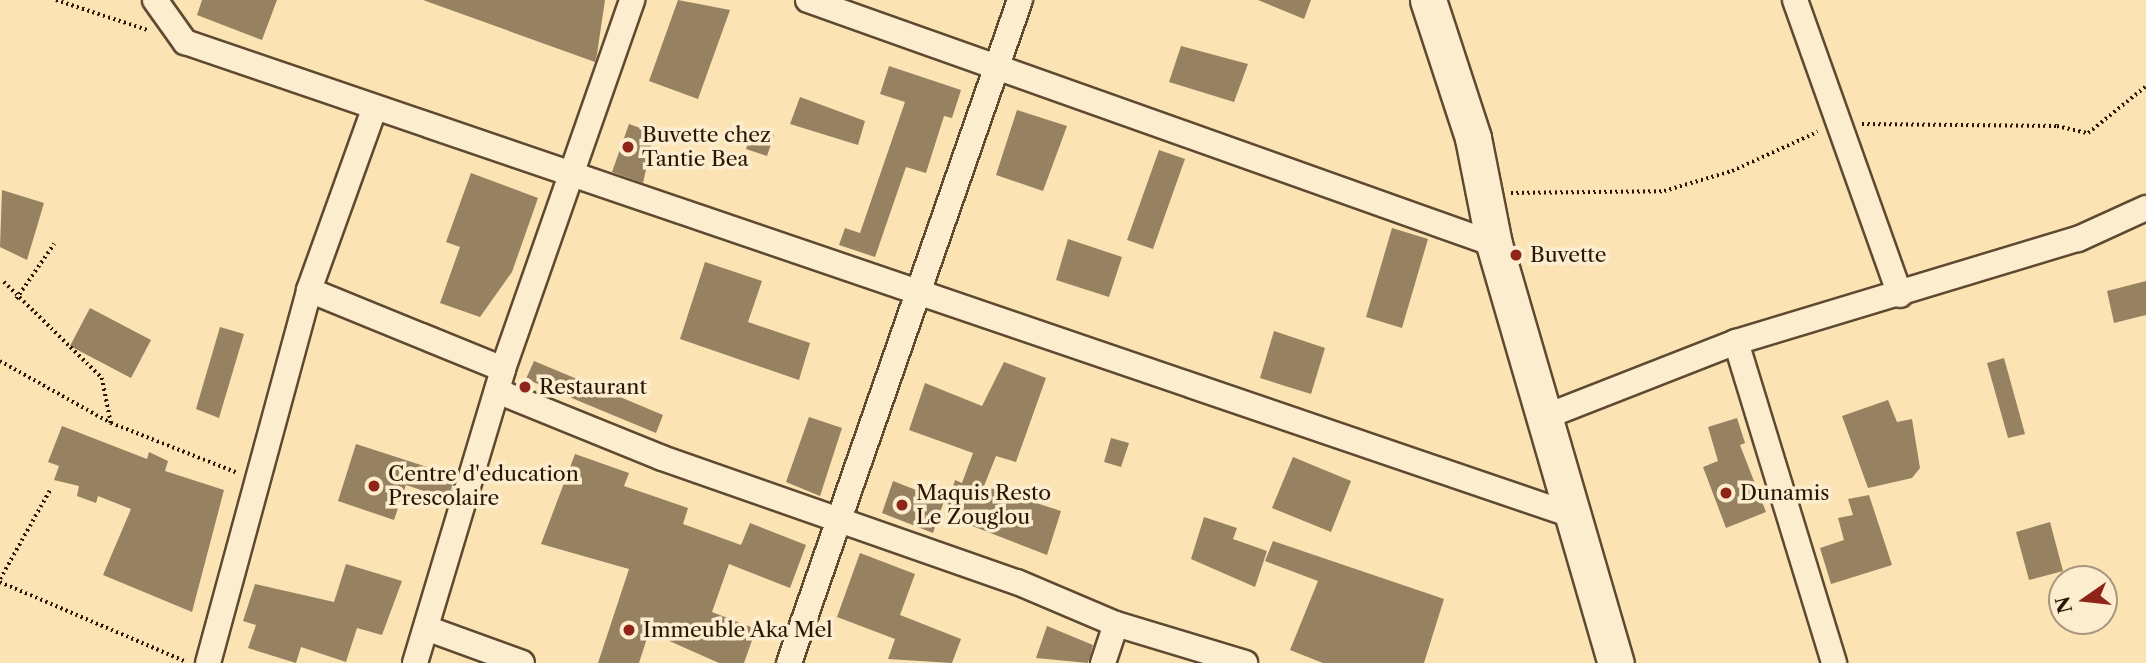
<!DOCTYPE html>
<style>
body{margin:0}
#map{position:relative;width:2146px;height:663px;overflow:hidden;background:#fbe3b4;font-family:"Libre Caslon Text",serif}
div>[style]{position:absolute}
.building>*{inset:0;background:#968160}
.path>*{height:3.5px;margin-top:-1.75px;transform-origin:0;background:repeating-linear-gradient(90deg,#291605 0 2px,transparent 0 5.5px)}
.roads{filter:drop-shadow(2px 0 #5e4931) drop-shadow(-2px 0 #5e4931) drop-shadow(0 2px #5e4931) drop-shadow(0 -2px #5e4931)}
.street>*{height:24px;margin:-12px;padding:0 12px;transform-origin:12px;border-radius:12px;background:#fcedce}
.secondary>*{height:35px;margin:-17.5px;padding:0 17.5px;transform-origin:17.5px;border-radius:17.5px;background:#fcedce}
.dots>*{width:19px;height:19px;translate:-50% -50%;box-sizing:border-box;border:4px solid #fcedce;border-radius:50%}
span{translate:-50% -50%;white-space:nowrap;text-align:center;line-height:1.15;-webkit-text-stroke:7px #fcedce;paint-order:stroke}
.poi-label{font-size:21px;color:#291605}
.left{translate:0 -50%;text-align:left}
.north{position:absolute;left:2048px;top:565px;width:70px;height:70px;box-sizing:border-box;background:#fcedce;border:2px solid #a8977e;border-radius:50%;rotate:256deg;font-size:19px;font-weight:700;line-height:28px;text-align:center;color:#291605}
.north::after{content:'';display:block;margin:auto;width:24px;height:32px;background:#8f2418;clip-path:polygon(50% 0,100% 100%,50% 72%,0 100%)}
</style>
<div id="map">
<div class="building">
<i style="clip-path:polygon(202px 0,277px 0,262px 40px,197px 15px)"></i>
<i style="clip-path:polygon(423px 0,605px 0,597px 54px,595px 62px)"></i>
<i style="clip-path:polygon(678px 0,730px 10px,698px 99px,649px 81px)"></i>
<i style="clip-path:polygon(1258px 0,1311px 0,1304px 19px)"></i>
<i style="clip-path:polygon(1181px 46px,1248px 64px,1234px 102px,1169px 82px)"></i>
<i style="clip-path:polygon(889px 66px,961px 90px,952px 118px,944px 116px,926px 173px,906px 167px,875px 257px,839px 245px,845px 228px,860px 233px,905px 102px,880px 94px)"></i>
<i style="clip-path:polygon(800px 97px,865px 121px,858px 145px,790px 124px)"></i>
<i style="clip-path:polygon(1017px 110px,1067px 126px,1043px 191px,996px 175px)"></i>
<i style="clip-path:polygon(629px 124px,654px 133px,643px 183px,612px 172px)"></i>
<i style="clip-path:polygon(753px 128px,774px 135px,767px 156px,746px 149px)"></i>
<i style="clip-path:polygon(1159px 150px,1185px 159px,1153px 249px,1127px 240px)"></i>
<i style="clip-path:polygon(471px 173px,538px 198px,512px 272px,480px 317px,440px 303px,460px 247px,446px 242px)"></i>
<i style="clip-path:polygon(2px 190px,44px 203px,27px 260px,0 247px)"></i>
<i style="clip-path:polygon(1392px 228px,1428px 239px,1402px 328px,1366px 317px)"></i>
<i style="clip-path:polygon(1068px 239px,1122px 257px,1109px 297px,1056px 280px)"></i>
<i style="clip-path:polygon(705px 262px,762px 281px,748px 322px,810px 343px,799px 380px,680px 339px)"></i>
<i style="clip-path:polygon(2146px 281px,2146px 315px,2114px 323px,2107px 291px)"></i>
<i style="clip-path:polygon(90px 308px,151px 340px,131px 378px,70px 346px)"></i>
<i style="clip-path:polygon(220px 327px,244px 334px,219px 418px,196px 409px)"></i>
<i style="clip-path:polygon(1274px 331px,1325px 348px,1311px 394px,1260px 378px)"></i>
<i style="clip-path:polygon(2004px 358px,2025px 434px,2008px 438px,1987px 363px)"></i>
<i style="clip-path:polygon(534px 361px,663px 415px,656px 433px,526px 379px)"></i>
<i style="clip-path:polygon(1004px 362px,1046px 378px,1016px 462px,996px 456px,984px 486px,1061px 511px,1047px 555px,944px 515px,955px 480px,962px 483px,973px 453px,909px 430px,925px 383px,982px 406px)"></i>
<i style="clip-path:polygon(1888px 400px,1897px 422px,1912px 419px,1920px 468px,1912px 478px,1868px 488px,1842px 416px)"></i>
<i style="clip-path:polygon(809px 417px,842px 428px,820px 496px,786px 482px)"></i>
<i style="clip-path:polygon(1737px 418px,1745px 443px,1740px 445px,1766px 512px,1726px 528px,1703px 467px,1718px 461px,1708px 427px)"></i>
<i style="clip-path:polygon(62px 426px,147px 459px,149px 452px,168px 461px,165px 471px,224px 490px,192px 612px,103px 575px,131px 509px,98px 496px,96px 503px,77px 496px,79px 486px,54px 480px,59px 466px,48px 462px)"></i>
<i style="clip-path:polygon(1111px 438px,1129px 443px,1121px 467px,1104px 462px)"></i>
<i style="clip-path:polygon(356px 444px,455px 476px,448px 499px,406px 485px,394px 520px,338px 501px)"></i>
<i style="clip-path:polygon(575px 454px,629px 473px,624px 486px,688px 508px,683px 524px,741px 545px,750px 523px,806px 545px,790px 588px,729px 564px,712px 612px,756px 629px,744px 663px,719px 663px,649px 632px,639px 663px,598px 663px,629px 569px,541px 544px)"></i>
<i style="clip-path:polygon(1293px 457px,1351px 481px,1331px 532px,1272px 508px)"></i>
<i style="clip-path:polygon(893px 481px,944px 501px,933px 533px,882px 513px)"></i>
<i style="clip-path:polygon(1869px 495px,1892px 565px,1831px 584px,1820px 548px,1844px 540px,1838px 518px,1853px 515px,1848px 499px)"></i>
<i style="clip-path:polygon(1204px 517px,1237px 528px,1233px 539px,1267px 551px,1255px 587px,1191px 559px)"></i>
<i style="clip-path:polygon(2050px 522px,2063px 571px,2029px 580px,2016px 532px)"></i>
<i style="clip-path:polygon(1273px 541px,1444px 599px,1424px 663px,1323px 663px,1290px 650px,1318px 581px,1265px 561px)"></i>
<i style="clip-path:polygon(860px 553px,915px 574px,900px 615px,961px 639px,952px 663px,888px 659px,895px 639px,837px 617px)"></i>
<i style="clip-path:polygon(346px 564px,402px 581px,382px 635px,357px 628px,346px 662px,301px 647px,296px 663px,248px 648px,256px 625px,243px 621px,255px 584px,334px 602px)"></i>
<i style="clip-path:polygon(1047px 626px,1093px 645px,1088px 663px,1036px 658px)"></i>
</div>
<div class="path">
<i style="left:56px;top:0;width:96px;rotate:18.2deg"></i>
<i style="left:1862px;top:124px;width:195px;rotate:0.6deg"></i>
<i style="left:2057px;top:126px;width:32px;rotate:13deg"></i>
<i style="left:2088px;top:133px;width:75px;rotate:-39deg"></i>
<i style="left:1511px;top:193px;width:153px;rotate:-0.7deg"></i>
<i style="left:1664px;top:191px;width:71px;rotate:-16.4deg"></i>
<i style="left:1732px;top:171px;width:94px;rotate:-24.6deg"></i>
<i style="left:4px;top:282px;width:137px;rotate:44.4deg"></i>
<i style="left:102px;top:378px;width:46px;rotate:78.7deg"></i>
<i style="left:16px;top:299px;width:67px;rotate:-55.4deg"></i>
<i style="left:0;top:361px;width:127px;rotate:29.2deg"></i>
<i style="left:111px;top:423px;width:136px;rotate:21.5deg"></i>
<i style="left:0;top:579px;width:102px;rotate:-60.7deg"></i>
<i style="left:0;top:582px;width:203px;rotate:23.2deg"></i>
</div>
<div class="roads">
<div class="street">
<i style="left:155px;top:0;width:52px;rotate:54.5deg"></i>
<i style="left:185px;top:42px;width:1464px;rotate:18.84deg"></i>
<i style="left:808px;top:0;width:728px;rotate:19.58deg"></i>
<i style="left:1795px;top:0;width:313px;rotate:70.4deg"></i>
<i style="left:309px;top:290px;width:209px;rotate:22.2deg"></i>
<i style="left:1736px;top:342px;width:336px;rotate:73deg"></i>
<i style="left:497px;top:391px;width:178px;rotate:22.1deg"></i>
<i style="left:662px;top:458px;width:376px;rotate:19.3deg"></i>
<i style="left:1017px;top:582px;width:108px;rotate:23deg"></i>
<i style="left:1116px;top:624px;width:135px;rotate:16.8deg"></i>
<i style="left:1547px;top:416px;width:203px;rotate:-21.4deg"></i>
<i style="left:1736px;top:342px;width:357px;rotate:-16.8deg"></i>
<i style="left:2078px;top:239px;width:75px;rotate:-24.5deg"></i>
<i style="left:426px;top:628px;width:102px;rotate:20deg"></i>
<i style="left:208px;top:663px;width:386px;rotate:-74.8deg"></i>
<i style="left:309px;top:290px;width:192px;rotate:-70.2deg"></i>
<i style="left:415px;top:663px;width:307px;rotate:-73.3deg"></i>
<i style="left:503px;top:369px;width:391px;rotate:-70.7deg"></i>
<i style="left:789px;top:663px;width:702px;rotate:-70.79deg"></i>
<i style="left:1103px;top:663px;width:41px;rotate:-71.6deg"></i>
</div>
<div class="secondary">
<i style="left:1428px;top:0;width:145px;rotate:71.9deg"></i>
<i style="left:1473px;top:138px;width:108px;rotate:78.8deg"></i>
<i style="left:1494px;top:244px;width:436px;rotate:73.8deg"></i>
</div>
</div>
<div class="dots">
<i style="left:628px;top:147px;background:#8f2418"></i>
<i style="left:1516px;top:255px;background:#8f2418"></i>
<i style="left:525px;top:387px;background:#8f2418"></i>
<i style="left:374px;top:486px;background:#8f2418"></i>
<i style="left:1726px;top:493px;background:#8f2418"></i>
<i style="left:902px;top:505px;background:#8f2418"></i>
<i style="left:629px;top:630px;background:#8f2418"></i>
</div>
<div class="poi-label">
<span class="left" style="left:642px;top:147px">Buvette chez<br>Tantie Bea</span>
<span class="left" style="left:1530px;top:255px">Buvette</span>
<span class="left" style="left:539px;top:387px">Restaurant</span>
<span class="left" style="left:388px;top:486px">Centre d'education<br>Prescolaire</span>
<span class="left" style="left:916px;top:505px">Maquis Resto<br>Le Zouglou</span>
<span class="left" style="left:1740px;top:493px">Dunamis</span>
<span class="left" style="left:643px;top:630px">Immeuble Aka Mel</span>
</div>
<div class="north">N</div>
</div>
